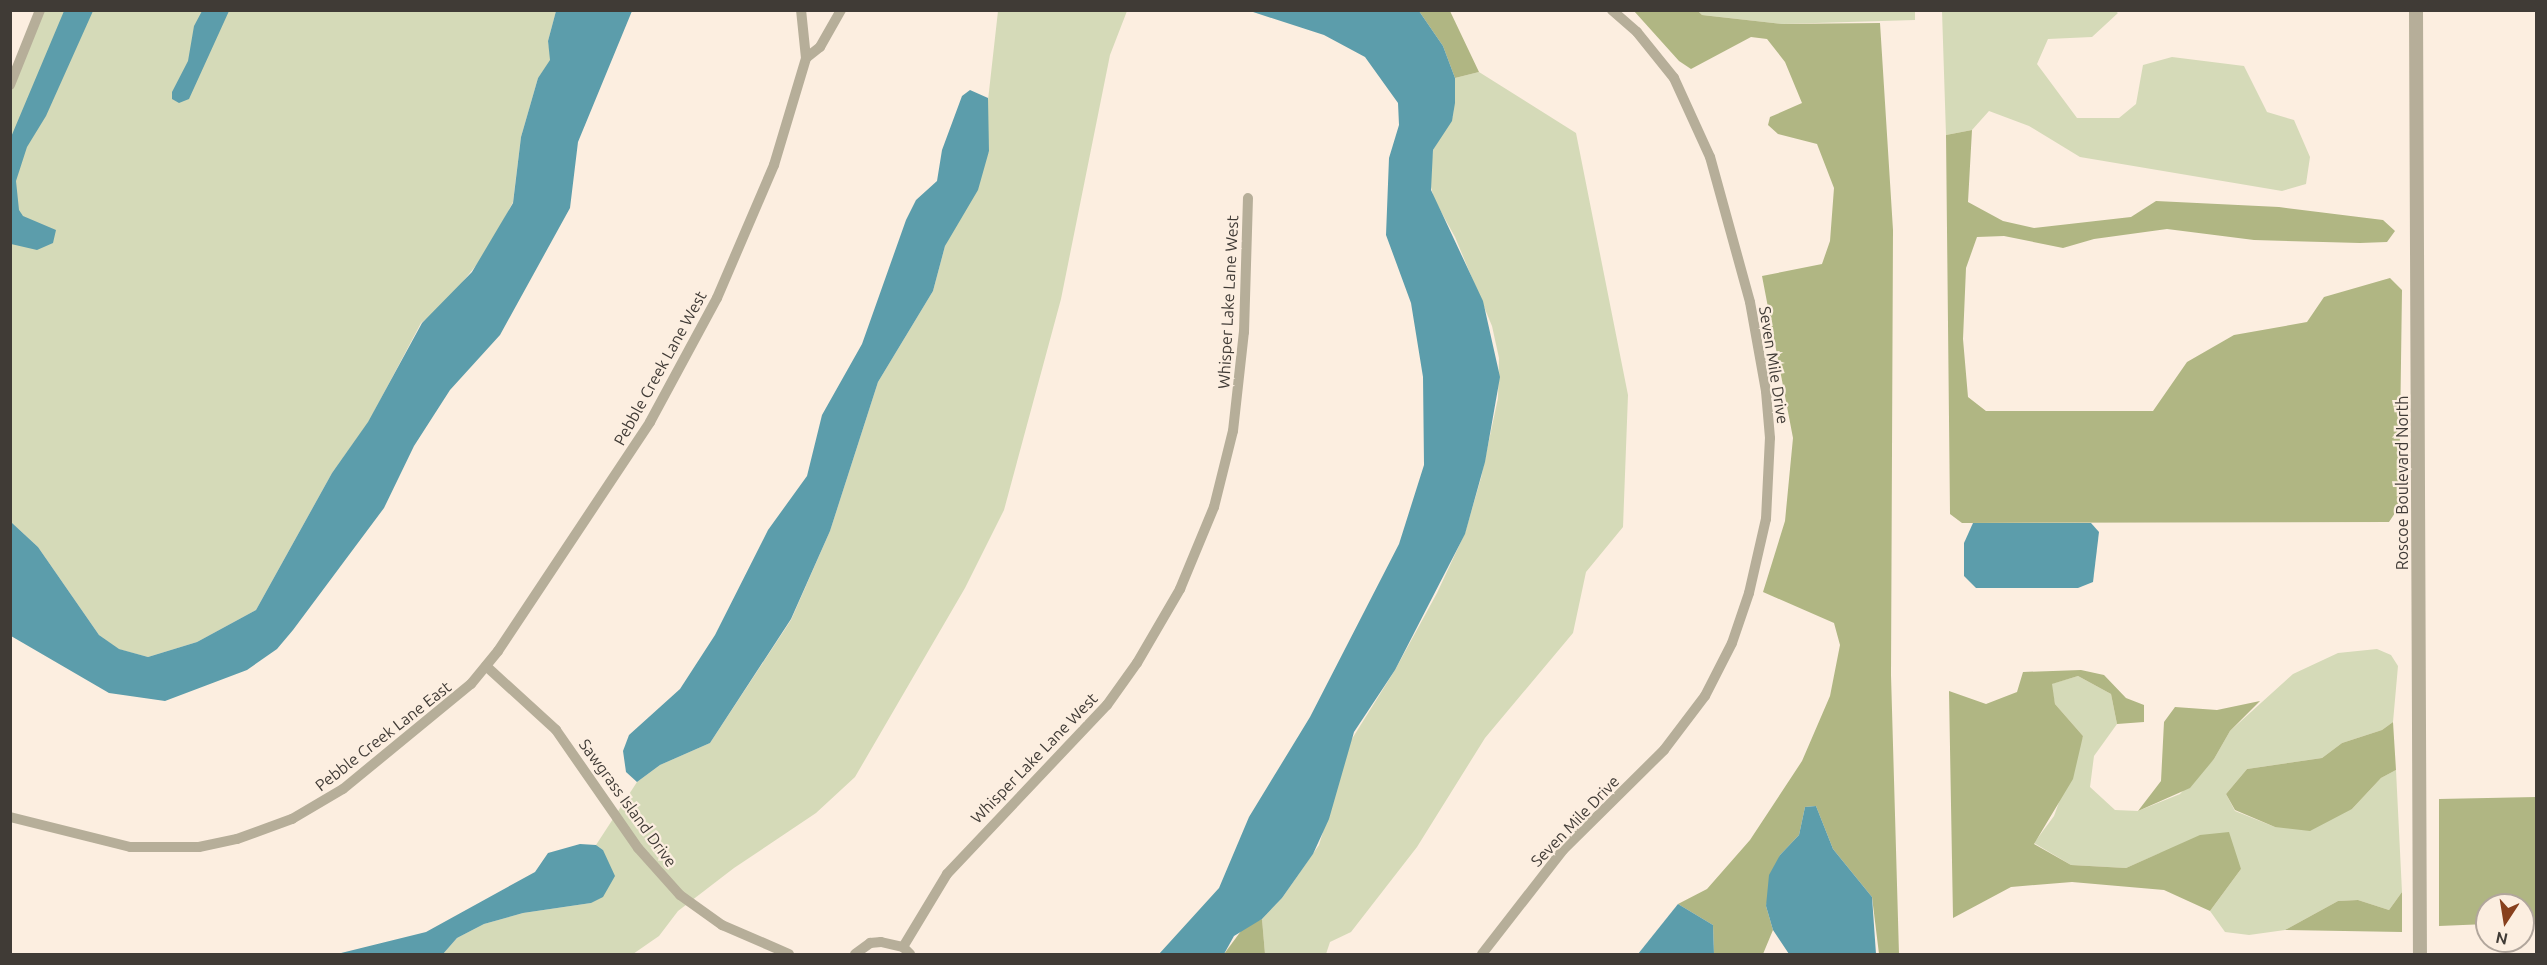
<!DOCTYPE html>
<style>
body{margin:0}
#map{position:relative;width:2547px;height:965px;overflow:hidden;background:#fceee0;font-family:Ubuntu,sans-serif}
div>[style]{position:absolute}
.green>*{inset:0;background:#d5dab8}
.forest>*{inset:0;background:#b0b683}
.water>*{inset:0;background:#5c9dab}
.minor>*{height:10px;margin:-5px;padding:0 5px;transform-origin:5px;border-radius:5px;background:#b6ae99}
.tertiary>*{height:14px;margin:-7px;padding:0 7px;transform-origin:7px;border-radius:7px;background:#b6ae99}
span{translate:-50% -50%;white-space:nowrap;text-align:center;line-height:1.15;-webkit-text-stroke:4.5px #fceee0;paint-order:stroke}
.street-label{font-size:16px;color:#403b36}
.frame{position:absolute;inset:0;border:12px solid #403b36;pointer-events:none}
.north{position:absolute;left:2475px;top:893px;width:60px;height:60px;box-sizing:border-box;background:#fceee0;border:2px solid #b1a69c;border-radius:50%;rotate:192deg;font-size:16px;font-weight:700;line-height:24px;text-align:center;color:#403b36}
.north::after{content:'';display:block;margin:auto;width:21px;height:27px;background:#87401d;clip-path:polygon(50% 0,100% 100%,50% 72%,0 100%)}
</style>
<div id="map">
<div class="green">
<i style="clip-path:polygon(1915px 10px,1915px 20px,1782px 24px,1702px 15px,1698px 11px)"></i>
<i style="clip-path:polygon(40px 11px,556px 11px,548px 41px,551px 60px,538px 78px,521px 137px,513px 202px,486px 253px,444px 305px,421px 323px,368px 423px,332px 473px,256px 610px,197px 642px,148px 657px,118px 649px,99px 635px,38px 547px,11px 522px,10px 93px)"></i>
<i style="clip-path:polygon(998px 11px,1127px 11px,1110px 55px,1061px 299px,1004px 510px,965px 588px,855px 777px,816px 813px,734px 868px,678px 911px,659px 936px,633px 954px,443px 954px,457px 938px,484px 924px,523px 913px,591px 903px,603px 850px,596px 845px,637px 782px,660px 765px,710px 743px,791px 620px,830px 531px,878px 382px,933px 291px,945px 246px,989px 151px,986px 118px)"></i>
<i style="clip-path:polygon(1942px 11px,2115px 11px,2118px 13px,2092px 37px,2048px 39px,2037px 64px,2077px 118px,2119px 118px,2136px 104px,2143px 65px,2172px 57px,2244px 66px,2267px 112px,2294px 120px,2310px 157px,2306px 184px,2282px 191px,2080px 157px,2029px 126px,1989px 111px,1972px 130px,1946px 135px)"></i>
<i style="clip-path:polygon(1479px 72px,1576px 133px,1628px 395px,1623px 527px,1586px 572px,1573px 633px,1485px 738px,1417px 847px,1351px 932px,1330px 942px,1326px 954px,1265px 954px,1262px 919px,1282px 898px,1319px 845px,1350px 742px,1395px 670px,1437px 593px,1465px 533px,1481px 478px,1498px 398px,1499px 358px,1492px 326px,1455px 237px,1434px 199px,1429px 179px,1433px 150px,1453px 116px,1455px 78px)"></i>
<i style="clip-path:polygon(2377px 649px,2391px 655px,2398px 666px,2393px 722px,2382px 730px,2342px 743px,2322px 758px,2247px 769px,2226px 794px,2235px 811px,2275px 827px,2352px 809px,2381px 778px,2396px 770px,2402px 892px,2389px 910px,2358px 900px,2338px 901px,2285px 930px,2249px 935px,2225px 932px,2210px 911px,2241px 869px,2160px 853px,2126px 868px,2071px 865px,2034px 843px,2054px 816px,2083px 736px,2055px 704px,2051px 684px,2078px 676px,2111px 694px,2117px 724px,2094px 756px,2090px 787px,2115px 810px,2138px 811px,2180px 794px,2214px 759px,2230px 731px,2293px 674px,2338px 653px)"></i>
</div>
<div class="forest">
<i style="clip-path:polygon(1419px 11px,1450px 11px,1479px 72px,1455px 78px,1443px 46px)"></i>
<i style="clip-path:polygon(1634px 11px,1698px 11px,1702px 15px,1782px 24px,1880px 23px,1893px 230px,1891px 675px,1899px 954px,1879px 954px,1872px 897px,1833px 849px,1816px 806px,1805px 807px,1799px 835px,1780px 855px,1766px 906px,1773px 930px,1763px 954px,1714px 954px,1713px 925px,1678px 904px,1707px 889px,1750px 840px,1802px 761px,1830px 696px,1840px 645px,1834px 623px,1763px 592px,1785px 521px,1793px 438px,1762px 276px,1822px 264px,1830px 241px,1834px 188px,1817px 144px,1778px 134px,1768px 125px,1770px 117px,1802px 103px,1785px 62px,1767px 39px,1751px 37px,1691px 69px,1679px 61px)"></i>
<i style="clip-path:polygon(1972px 130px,1968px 202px,2003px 221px,2034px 228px,2131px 217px,2156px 201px,2279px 207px,2383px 220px,2395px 231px,2387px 242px,2360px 243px,2254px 240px,2167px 229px,2094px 239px,2063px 248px,2004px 236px,1977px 237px,1966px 268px,1963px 339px,1968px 397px,1986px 411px,2153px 411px,2187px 362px,2234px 335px,2307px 322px,2324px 297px,2390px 278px,2402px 290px,2399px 507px,2389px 522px,1962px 523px,1950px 514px,1946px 135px)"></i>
<i style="clip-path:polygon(2081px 670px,2104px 675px,2126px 698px,2144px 705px,2144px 722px,2117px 724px,2111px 694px,2078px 676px,2052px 684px,2055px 704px,2083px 736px,2073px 779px,2034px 844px,2071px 865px,2126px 868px,2200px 835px,2229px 832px,2241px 869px,2210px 911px,2164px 890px,2072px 882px,2011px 887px,1953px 918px,1949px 691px,1986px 704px,2017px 692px,2023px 672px)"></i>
<i style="clip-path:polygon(2260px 701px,2230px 731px,2214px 759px,2190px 788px,2138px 811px,2161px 781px,2164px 722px,2175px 707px,2217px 710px)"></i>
<i style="clip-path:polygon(2393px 722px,2396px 770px,2381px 778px,2352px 809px,2310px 831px,2275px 827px,2235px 810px,2226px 794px,2247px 769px,2322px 758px,2342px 743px,2382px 730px)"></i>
<i style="clip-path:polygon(2536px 797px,2536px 922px,2523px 923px,2523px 905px,2487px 905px,2487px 924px,2439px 926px,2439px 799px)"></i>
<i style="clip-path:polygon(2402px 892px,2402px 932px,2285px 930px,2338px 901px,2358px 900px,2389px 910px)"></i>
<i style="clip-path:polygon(1262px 919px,1265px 954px,1224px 954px,1244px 927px)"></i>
</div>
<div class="water">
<i style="clip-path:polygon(64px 11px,93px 11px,46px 116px,27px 147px,16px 181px,19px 210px,23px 216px,56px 230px,53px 243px,37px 250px,11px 244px,11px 137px)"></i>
<i style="clip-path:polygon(202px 11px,229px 11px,189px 99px,179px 103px,172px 99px,172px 92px,188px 61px,194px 26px)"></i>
<i style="clip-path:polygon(556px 11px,632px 11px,578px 142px,570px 208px,500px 335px,450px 390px,414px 446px,384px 508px,293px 630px,277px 649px,247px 670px,165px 701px,109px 693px,11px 636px,11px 522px,38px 547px,99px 635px,119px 649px,148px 657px,197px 642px,256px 610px,332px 473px,368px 422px,422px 323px,472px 272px,513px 203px,521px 137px,538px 78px,550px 60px,548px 41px)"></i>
<i style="clip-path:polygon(1250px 11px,1419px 11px,1443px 46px,1455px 78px,1455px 103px,1452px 121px,1433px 150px,1431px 190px,1483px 301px,1500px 377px,1485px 462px,1465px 534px,1395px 670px,1354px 732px,1329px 819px,1313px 854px,1282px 898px,1262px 919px,1234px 936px,1224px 954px,1159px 954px,1219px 888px,1249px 817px,1310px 717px,1399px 544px,1424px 465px,1423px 377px,1411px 303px,1386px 235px,1389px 158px,1399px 125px,1398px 103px,1365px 57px,1324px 35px)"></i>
<i style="clip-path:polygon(970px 90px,988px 98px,989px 151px,978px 190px,945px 246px,933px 291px,878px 382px,830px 531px,791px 619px,710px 743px,660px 765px,637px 782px,626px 772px,623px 751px,629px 735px,680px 689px,715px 635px,768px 530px,807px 476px,822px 415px,862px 344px,906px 220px,916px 200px,937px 181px,942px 150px,962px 96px)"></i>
<i style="clip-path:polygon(1973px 523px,2091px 523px,2099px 532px,2093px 582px,2078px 588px,1976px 588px,1964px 576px,1964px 543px)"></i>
<i style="clip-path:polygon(1816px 806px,1833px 849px,1872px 897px,1876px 954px,1789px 954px,1773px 930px,1766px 906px,1769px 875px,1780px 855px,1799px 835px,1805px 807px)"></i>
<i style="clip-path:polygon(580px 844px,596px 845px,603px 850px,615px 876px,603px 897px,591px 903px,523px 913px,484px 924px,457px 938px,443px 954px,337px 954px,426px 932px,535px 872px,548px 853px)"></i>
<i style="clip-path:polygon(1678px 904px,1713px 925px,1714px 954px,1638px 954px)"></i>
</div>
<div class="minor">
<i style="left:806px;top:58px;width:18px;rotate:-38deg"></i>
<i style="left:820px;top:47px;width:43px;rotate:-60.4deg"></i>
<i style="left:10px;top:85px;width:81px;rotate:-68.2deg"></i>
<i style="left:486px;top:666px;width:95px;rotate:42.4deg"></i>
<i style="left:556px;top:730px;width:144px;rotate:55.2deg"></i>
<i style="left:638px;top:848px;width:63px;rotate:48.2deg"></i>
<i style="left:680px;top:895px;width:52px;rotate:35.5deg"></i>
<i style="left:722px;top:925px;width:73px;rotate:23.4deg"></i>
<i style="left:10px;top:817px;width:124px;rotate:14deg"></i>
<i style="left:130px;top:847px;width:69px"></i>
<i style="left:199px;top:847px;width:39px;rotate:-12deg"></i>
<i style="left:237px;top:839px;width:59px;rotate:-20deg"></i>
<i style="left:292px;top:819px;width:59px;rotate:-30.5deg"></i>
<i style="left:343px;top:789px;width:166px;rotate:-39.4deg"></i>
<i style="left:471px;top:684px;width:43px;rotate:-50.7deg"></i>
<i style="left:498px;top:651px;width:275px;rotate:-56.4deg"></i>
<i style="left:650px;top:422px;width:141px;rotate:-61.6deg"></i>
<i style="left:717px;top:298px;width:145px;rotate:-66.8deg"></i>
<i style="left:774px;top:165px;width:112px;rotate:-73.3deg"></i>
<i style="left:806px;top:58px;width:48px;rotate:-95.9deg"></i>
<i style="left:903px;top:947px;width:85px;rotate:-58.9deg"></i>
<i style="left:947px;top:874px;width:233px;rotate:-46.6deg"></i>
<i style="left:1107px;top:705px;width:52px;rotate:-54.5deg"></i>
<i style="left:1137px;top:663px;width:86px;rotate:-59.8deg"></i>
<i style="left:1180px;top:589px;width:89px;rotate:-67.5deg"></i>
<i style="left:1214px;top:507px;width:78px;rotate:-76deg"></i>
<i style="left:1233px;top:431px;width:100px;rotate:-83.7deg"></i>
<i style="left:1244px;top:332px;width:134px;rotate:-88.3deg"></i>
<i style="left:855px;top:954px;width:19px;rotate:-36deg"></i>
<i style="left:870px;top:943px;width:11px;rotate:-5deg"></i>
<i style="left:881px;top:942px;width:23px;rotate:13deg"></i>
<i style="left:903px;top:947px;width:10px;rotate:45deg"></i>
<i style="left:1482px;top:954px;width:132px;rotate:-52.1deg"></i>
<i style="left:1563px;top:850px;width:142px;rotate:-44.7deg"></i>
<i style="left:1664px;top:750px;width:68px;rotate:-52.8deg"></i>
<i style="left:1705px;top:696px;width:59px;rotate:-63deg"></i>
<i style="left:1732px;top:643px;width:53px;rotate:-71.2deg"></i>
<i style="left:1749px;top:593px;width:76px;rotate:-77.1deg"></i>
<i style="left:1766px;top:519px;width:81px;rotate:-87.2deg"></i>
<i style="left:1770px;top:438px;width:47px;rotate:-94.9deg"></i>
<i style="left:1766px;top:391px;width:90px;rotate:-100.2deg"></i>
<i style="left:1750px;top:302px;width:150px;rotate:-105.4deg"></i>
<i style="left:1710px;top:157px;width:87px;rotate:-114.5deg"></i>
<i style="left:1674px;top:78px;width:59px;rotate:-128.8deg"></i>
<i style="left:1637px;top:32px;width:33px;rotate:-139deg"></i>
</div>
<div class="tertiary">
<i style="left:2416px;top:10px;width:944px;rotate:89.76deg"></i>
</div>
<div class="street-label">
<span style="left:1228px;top:302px;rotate:-87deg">Whisper Lake Lane West</span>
<span style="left:1774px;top:365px;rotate:81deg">Seven Mile Drive</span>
<span style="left:660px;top:368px;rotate:-61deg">Pebble Creek Lane West</span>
<span style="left:2402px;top:483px;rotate:-90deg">Roscoe Boulevard North</span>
<span style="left:383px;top:736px;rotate:-38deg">Pebble Creek Lane East</span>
<span style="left:1034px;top:758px;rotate:-46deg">Whisper Lake Lane West</span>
<span style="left:628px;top:803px;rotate:54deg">Sawgrass Island Drive</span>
<span style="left:1575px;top:821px;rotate:-46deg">Seven Mile Drive</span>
</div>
<div class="frame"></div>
<div class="north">N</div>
</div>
